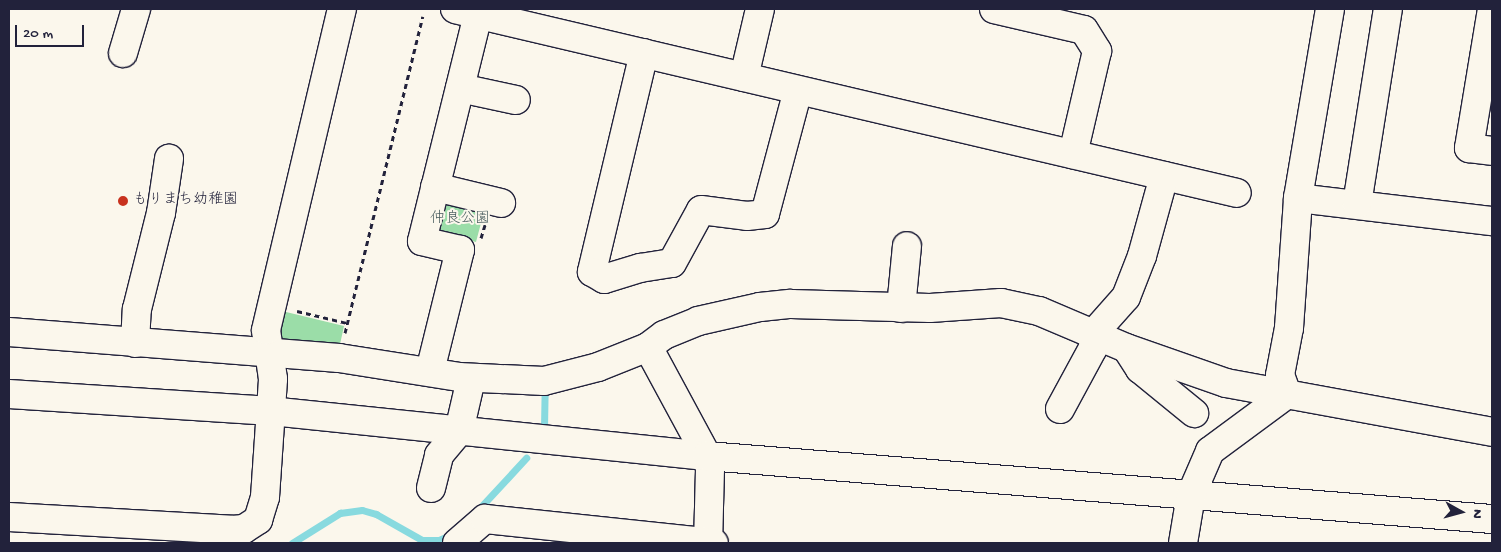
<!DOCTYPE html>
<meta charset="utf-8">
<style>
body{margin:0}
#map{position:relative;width:1501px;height:552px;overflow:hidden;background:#fbf7ec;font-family:"Gochi Hand","Klee One",sans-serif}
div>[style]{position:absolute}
.green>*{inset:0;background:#9bdda8}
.stream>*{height:7px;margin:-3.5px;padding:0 3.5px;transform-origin:3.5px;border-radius:3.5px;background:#88dadf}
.path>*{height:3px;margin-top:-1.5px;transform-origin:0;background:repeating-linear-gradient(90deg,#22223b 0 5px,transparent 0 9px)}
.roads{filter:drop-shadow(1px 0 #22223b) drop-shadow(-1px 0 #22223b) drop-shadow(0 1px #22223b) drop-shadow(0 -1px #22223b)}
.minor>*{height:28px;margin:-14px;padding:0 14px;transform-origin:14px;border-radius:14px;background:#fbf7ec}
.dots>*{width:14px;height:14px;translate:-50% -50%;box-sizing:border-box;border:2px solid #fbf7ec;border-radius:50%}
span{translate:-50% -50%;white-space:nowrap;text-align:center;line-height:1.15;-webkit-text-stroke:4px #fbf7ec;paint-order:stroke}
.poi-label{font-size:15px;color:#22223b}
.left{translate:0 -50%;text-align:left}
.park-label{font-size:15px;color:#465a5c}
.frame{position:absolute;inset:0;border:10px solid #22223b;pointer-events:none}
.north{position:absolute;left:1436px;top:487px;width:50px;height:50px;-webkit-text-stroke:4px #fbf7ec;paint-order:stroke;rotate:97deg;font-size:14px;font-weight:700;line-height:20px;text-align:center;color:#22223b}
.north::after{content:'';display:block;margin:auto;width:18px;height:22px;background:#22223b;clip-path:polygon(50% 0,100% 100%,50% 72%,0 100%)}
.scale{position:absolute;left:15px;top:25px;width:69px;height:22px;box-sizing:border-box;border:2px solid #22223b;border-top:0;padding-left:6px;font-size:15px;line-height:18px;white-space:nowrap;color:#22223b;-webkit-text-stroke:4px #fbf7ec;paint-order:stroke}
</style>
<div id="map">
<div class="green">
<i style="clip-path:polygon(452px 200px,485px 208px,476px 242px,443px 234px,437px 226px,443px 204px)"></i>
<i style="clip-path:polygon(282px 311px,344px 326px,339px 349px,283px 342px,278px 328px)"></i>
</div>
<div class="stream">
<i style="left:544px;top:428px;width:39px;rotate:-89deg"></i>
<i style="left:476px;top:512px;width:74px;rotate:-47.2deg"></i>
<i style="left:292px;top:543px;width:57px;rotate:-32deg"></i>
<i style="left:340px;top:513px;width:22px;rotate:-8deg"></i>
<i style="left:362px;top:510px;width:15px;rotate:16deg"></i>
<i style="left:376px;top:514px;width:53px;rotate:29.5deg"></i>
<i style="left:422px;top:540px;width:17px"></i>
<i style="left:439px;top:540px;width:14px;rotate:-25deg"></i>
</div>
<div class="path">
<i style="left:481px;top:238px;width:14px;rotate:-73deg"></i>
<i style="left:297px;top:311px;width:51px;rotate:13.5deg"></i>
<i style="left:345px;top:333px;width:326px;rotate:-76.2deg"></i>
</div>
<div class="roads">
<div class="minor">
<i style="left:455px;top:9px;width:803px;rotate:13.24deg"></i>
<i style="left:994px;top:9px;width:92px;rotate:13.1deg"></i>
<i style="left:1084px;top:30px;width:25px;rotate:58deg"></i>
<i style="left:1097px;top:51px;width:106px;rotate:103.1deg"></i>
<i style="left:1492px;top:9px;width:141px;rotate:99.4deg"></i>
<i style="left:1469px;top:148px;width:23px;rotate:7deg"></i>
<i style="left:123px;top:53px;width:46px;rotate:-73.5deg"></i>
<i style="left:644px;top:53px;width:225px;rotate:103.4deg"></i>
<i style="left:592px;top:272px;width:14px;rotate:30deg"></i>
<i style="left:604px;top:279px;width:38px;rotate:-17deg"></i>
<i style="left:640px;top:268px;width:32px;rotate:-9deg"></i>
<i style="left:672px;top:263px;width:60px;rotate:-61.3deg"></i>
<i style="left:701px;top:210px;width:46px;rotate:7.4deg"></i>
<i style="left:747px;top:216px;width:18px;rotate:-6deg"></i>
<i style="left:765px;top:214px;width:128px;rotate:-75.1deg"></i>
<i style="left:744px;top:77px;width:70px;rotate:-76.8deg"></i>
<i style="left:460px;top:88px;width:57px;rotate:12.1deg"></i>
<i style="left:435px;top:187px;width:68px;rotate:13.6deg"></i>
<i style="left:1298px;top:198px;width:195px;rotate:6.8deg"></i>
<i style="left:1357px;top:204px;width:197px;rotate:-81deg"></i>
<i style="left:901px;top:308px;width:62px;rotate:-84.5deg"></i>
<i style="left:9px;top:332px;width:331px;rotate:4.5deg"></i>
<i style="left:339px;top:358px;width:121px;rotate:9deg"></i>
<i style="left:459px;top:377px;width:85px;rotate:2.7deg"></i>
<i style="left:544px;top:381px;width:56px;rotate:-14.5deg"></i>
<i style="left:598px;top:367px;width:54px;rotate:-21.8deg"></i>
<i style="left:648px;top:347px;width:20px;rotate:-37deg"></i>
<i style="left:664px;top:335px;width:37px;rotate:-22deg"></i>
<i style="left:698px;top:321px;width:64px;rotate:-12.7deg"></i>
<i style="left:760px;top:307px;width:31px;rotate:-6deg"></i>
<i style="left:791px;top:304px;width:139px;rotate:1.6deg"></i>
<i style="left:930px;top:308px;width:71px;rotate:-4deg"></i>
<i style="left:1001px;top:303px;width:39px;rotate:12deg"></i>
<i style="left:1039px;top:311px;width:95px;rotate:23deg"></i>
<i style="left:1126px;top:348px;width:106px;rotate:19.3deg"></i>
<i style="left:1226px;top:383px;width:270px;rotate:10.4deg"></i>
<i style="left:135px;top:343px;width:34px;rotate:-87deg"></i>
<i style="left:137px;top:309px;width:99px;rotate:-76deg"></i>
<i style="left:161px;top:213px;width:55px;rotate:-81.6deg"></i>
<i style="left:648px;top:347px;width:124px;rotate:61.6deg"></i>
<i style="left:707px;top:456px;width:13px;rotate:77deg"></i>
<i style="left:710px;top:469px;width:74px;rotate:91.5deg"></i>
<i style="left:1127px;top:349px;width:24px;rotate:57deg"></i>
<i style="left:1140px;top:369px;width:70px;rotate:39.2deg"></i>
<i style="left:430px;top:371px;width:125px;rotate:-76.1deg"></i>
<i style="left:460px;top:250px;width:39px;rotate:-167deg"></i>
<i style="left:422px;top:241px;width:234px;rotate:-76.1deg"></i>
<i style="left:9px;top:394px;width:263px;rotate:3.7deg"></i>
<i style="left:271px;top:411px;width:438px;rotate:5.9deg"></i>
<i style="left:707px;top:456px;width:788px;rotate:4.59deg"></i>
<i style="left:1287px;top:394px;width:20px;rotate:-110deg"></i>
<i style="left:1280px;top:375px;width:48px;rotate:-79.2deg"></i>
<i style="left:1289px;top:328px;width:130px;rotate:-86deg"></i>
<i style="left:1298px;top:198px;width:192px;rotate:-80.4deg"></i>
<i style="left:1060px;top:409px;width:69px;rotate:-61.6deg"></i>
<i style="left:1093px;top:348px;width:15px;rotate:-86deg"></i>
<i style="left:1094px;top:333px;width:48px;rotate:-48.4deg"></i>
<i style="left:1126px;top:297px;width:44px;rotate:-68.7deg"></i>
<i style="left:1142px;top:256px;width:83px;rotate:-74.6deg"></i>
<i style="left:431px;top:488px;width:34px;rotate:-76deg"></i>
<i style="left:439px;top:455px;width:31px;rotate:-50deg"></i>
<i style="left:459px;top:431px;width:53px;rotate:-77deg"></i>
<i style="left:9px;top:517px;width:223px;rotate:3.3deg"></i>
<i style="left:232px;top:530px;width:12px;rotate:-5deg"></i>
<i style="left:244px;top:529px;width:17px;rotate:-33deg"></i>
<i style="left:258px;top:520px;width:24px;rotate:-73deg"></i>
<i style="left:265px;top:497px;width:118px;rotate:-86.1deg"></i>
<i style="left:273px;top:379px;width:49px;rotate:-98.1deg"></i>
<i style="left:266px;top:330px;width:330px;rotate:-76.7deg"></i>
<i style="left:457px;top:543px;width:37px;rotate:-41deg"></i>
<i style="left:485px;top:519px;width:230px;rotate:6deg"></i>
<i style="left:1183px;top:543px;width:49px;rotate:-80.5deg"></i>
<i style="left:1191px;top:495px;width:48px;rotate:-66.6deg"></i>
<i style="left:1210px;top:451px;width:96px;rotate:-36.5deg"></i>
</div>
</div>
<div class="dots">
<i style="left:123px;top:201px;background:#c8321e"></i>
</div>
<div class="poi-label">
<span class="left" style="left:133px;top:201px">もりまち幼稚園</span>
</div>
<div class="park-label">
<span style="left:460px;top:220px">仲良公園</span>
</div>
<div class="frame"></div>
<div class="north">N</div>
<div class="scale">20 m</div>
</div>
